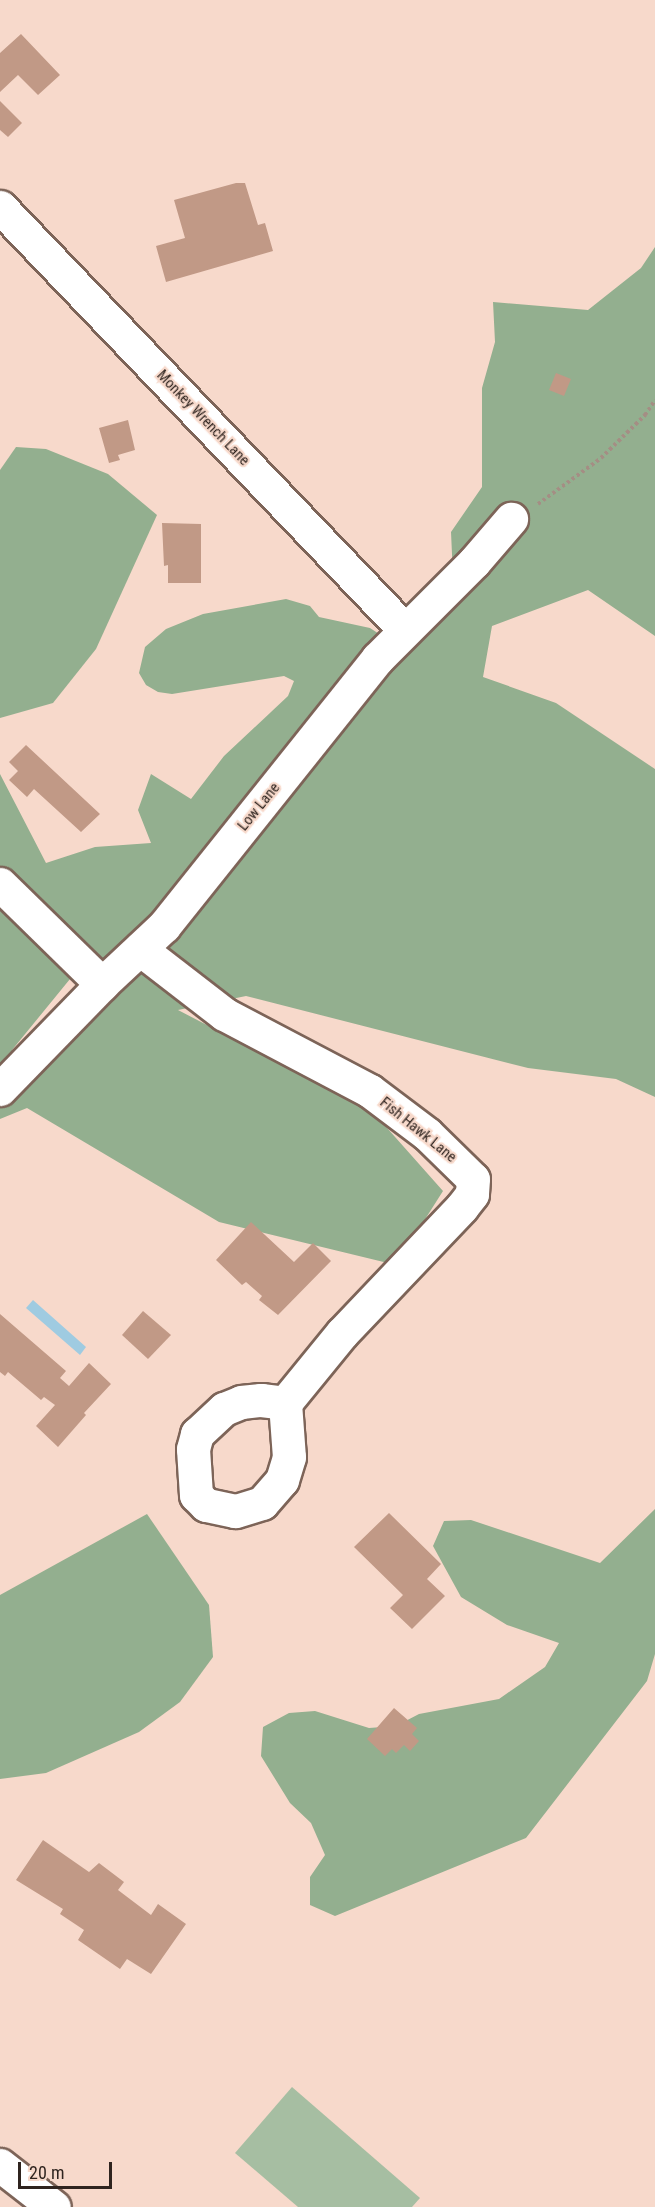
<!DOCTYPE html>
<style>
body{margin:0}
#map{position:relative;width:655px;height:2207px;overflow:hidden;background:#f7d9cb;font-family:"Roboto Condensed",sans-serif}
div>[style]{position:absolute}
.green>*{inset:0;background:#a6bea2}
.forest>*{inset:0;background:#93af8f}
.water>*{inset:0;background:#9fcbe1}
.building>*{inset:0;background:#c19986}
.path>*{height:4px;margin-top:-2px;transform-origin:0;background:repeating-linear-gradient(90deg,#a48e84 0 3px,transparent 0 6px)}
.roads{filter:drop-shadow(2px 0 #7d6458) drop-shadow(-2px 0 #7d6458) drop-shadow(0 2px #7d6458) drop-shadow(0 -2px #7d6458)}
.minor>*{height:33px;margin:-16.5px;padding:0 16.5px;transform-origin:16.5px;border-radius:16.5px;background:#fff}
.major>*{height:33px;margin:-16.5px;padding:0 16.5px;transform-origin:16.5px;border-radius:16.5px;background:#fff}
span{translate:-50% -50%;white-space:nowrap;text-align:center;line-height:1.15;-webkit-text-stroke:4.5px #f7d9cb;paint-order:stroke}
.street-label{font-size:15px;color:#2f241f}
.scale{position:absolute;left:18px;top:2162px;width:94px;height:27px;box-sizing:border-box;border:3px solid #2f241f;border-top:0;padding-left:8px;font-size:18px;line-height:21px;white-space:nowrap;color:#2f241f;-webkit-text-stroke:4px #f7d9cb;paint-order:stroke}
</style>
<div id="map">
<div class="green">
<i style="clip-path:polygon(292px 2087px,420px 2198px,412px 2207px,298px 2207px,235px 2153px)"></i>
</div>
<div class="forest">
<i style="clip-path:polygon(655px 247px,655px 636px,588px 590px,492px 626px,483px 677px,556px 703px,655px 769px,655px 1097px,616px 1079px,528px 1068px,246px 996px,178px 1010px,372px 1111px,443px 1191px,396px 1265px,219px 1222px,27px 1108px,0 1119px,0 910px,51px 954px,70px 979px,12px 1050px,81px 1028px,104px 999px,99px 957px,83px 940px,0 899px,0 774px,46px 863px,95px 847px,151px 843px,138px 810px,151px 774px,191px 799px,224px 756px,288px 696px,294px 681px,284px 676px,172px 694px,158px 692px,146px 685px,139px 673px,145px 647px,166px 629px,203px 614px,286px 599px,310px 606px,319px 617px,370px 628px,405px 651px,454px 599px,451px 532px,482px 487px,482px 388px,495px 342px,493px 302px,588px 310px,641px 268px)"></i>
<i style="clip-path:polygon(16px 447px,46px 449px,108px 474px,157px 515px,96px 649px,53px 703px,0 718px,0 470px)"></i>
<i style="clip-path:polygon(655px 1509px,655px 1654px,647px 1681px,526px 1838px,335px 1916px,310px 1905px,310px 1877px,325px 1855px,311px 1823px,290px 1803px,261px 1756px,263px 1727px,289px 1713px,315px 1711px,369px 1728px,396px 1726px,419px 1714px,499px 1699px,545px 1667px,559px 1643px,507px 1625px,461px 1597px,433px 1546px,444px 1521px,471px 1520px,600px 1563px)"></i>
<i style="clip-path:polygon(147px 1514px,209px 1605px,213px 1657px,180px 1702px,139px 1732px,46px 1773px,0 1779px,0 1595px)"></i>
</div>
<div class="water">
<i style="clip-path:polygon(33px 1300px,86px 1347px,80px 1355px,26px 1308px)"></i>
</div>
<div class="building">
<i style="clip-path:polygon(21px 34px,60px 75px,38px 95px,18px 75px,0 92px,0 53px)"></i>
<i style="clip-path:polygon(0 101px,22px 123px,8px 137px,0 130px)"></i>
<i style="clip-path:polygon(236px 183px,245px 183px,258px 225px,265px 223px,273px 251px,166px 282px,156px 246px,185px 238px,174px 200px)"></i>
<i style="clip-path:polygon(556px 373px,571px 379px,564px 396px,549px 390px)"></i>
<i style="clip-path:polygon(128px 420px,135px 450px,118px 455px,120px 460px,109px 463px,99px 428px)"></i>
<i style="clip-path:polygon(162px 523px,201px 524px,201px 583px,168px 583px,168px 565px,164px 566px)"></i>
<i style="clip-path:polygon(26px 745px,100px 814px,81px 832px,34px 789px,27px 797px,9px 780px,18px 771px,9px 762px)"></i>
<i style="clip-path:polygon(251px 1222px,294px 1262px,313px 1243px,331px 1261px,278px 1315px,259px 1300px,262px 1296px,246px 1282px,242px 1285px,216px 1260px)"></i>
<i style="clip-path:polygon(143px 1311px,171px 1335px,148px 1359px,122px 1335px)"></i>
<i style="clip-path:polygon(0 1314px,66px 1371px,60px 1378px,69px 1386px,89px 1363px,111px 1384px,84px 1413px,86px 1415px,58px 1447px,36px 1426px,55px 1405px,44px 1397px,41px 1400px,8px 1372px,5px 1376px,0 1372px)"></i>
<i style="clip-path:polygon(389px 1513px,441px 1564px,427px 1579px,445px 1596px,412px 1629px,390px 1608px,403px 1595px,354px 1547px)"></i>
<i style="clip-path:polygon(394px 1708px,417px 1728px,412px 1734px,419px 1741px,410px 1751px,404px 1745px,396px 1753px,392px 1749px,385px 1756px,367px 1739px)"></i>
<i style="clip-path:polygon(43px 1840px,89px 1872px,99px 1863px,124px 1882px,118px 1890px,151px 1915px,158px 1904px,186px 1924px,151px 1974px,127px 1959px,120px 1969px,78px 1940px,84px 1930px,60px 1914px,63px 1909px,16px 1880px)"></i>
</div>
<div class="path">
<i style="left:538px;top:504px;width:78px;rotate:-36.1deg"></i>
<i style="left:601px;top:458px;width:62px;rotate:-44.3deg"></i>
<i style="left:645px;top:415px;width:18px;rotate:-56deg"></i>
</div>
<div class="roads">
<div class="minor">
<i style="left:0;top:207px;width:586px;rotate:46.25deg"></i>
<i style="left:0;top:884px;width:143px;rotate:44.4deg"></i>
<i style="left:140px;top:949px;width:106px;rotate:37.7deg"></i>
<i style="left:224px;top:1014px;width:165px;rotate:27.8deg"></i>
<i style="left:370px;top:1091px;width:71px;rotate:37deg"></i>
<i style="left:427px;top:1134px;width:64px;rotate:44.4deg"></i>
<i style="left:473px;top:1179px;width:15px;rotate:94deg"></i>
<i style="left:472px;top:1194px;width:16px;rotate:128deg"></i>
<i style="left:462px;top:1207px;width:174px;rotate:133.6deg"></i>
<i style="left:342px;top:1333px;width:90px;rotate:129.2deg"></i>
<i style="left:0;top:1089px;width:146px;rotate:-45.8deg"></i>
<i style="left:102px;top:984px;width:85px;rotate:-43.1deg"></i>
<i style="left:164px;top:926px;width:342px;rotate:-51.4deg"></i>
<i style="left:377px;top:659px;width:137px;rotate:-45deg"></i>
<i style="left:474px;top:562px;width:57px;rotate:-49.3deg"></i>
<i style="left:261px;top:1400px;width:24px;rotate:7deg"></i>
<i style="left:285px;top:1403px;width:54px;rotate:85.8deg"></i>
<i style="left:289px;top:1457px;width:24px;rotate:107deg"></i>
<i style="left:282px;top:1480px;width:30px;rotate:131deg"></i>
<i style="left:262px;top:1503px;width:28px;rotate:163deg"></i>
<i style="left:235px;top:1511px;width:30px;rotate:-168deg"></i>
<i style="left:206px;top:1505px;width:14px;rotate:-135deg"></i>
<i style="left:196px;top:1495px;width:46px;rotate:-93.7deg"></i>
<i style="left:193px;top:1449px;width:16px;rotate:-75deg"></i>
<i style="left:197px;top:1434px;width:37px;rotate:-43deg"></i>
<i style="left:224px;top:1409px;width:18px;rotate:-22deg"></i>
<i style="left:241px;top:1402px;width:20px;rotate:-6deg"></i>
</div>
<div class="major">
<i style="left:0;top:2165px;width:68px;rotate:37.9deg"></i>
</div>
</div>
<div class="street-label">
<span style="left:203px;top:418px;rotate:46deg">Monkey Wrench Lane</span>
<span style="left:259px;top:807px;rotate:-51deg">Low Lane</span>
<span style="left:418px;top:1130px;rotate:39deg">Fish Hawk Lane</span>
</div>
<div class="scale">20 m</div>
</div>
